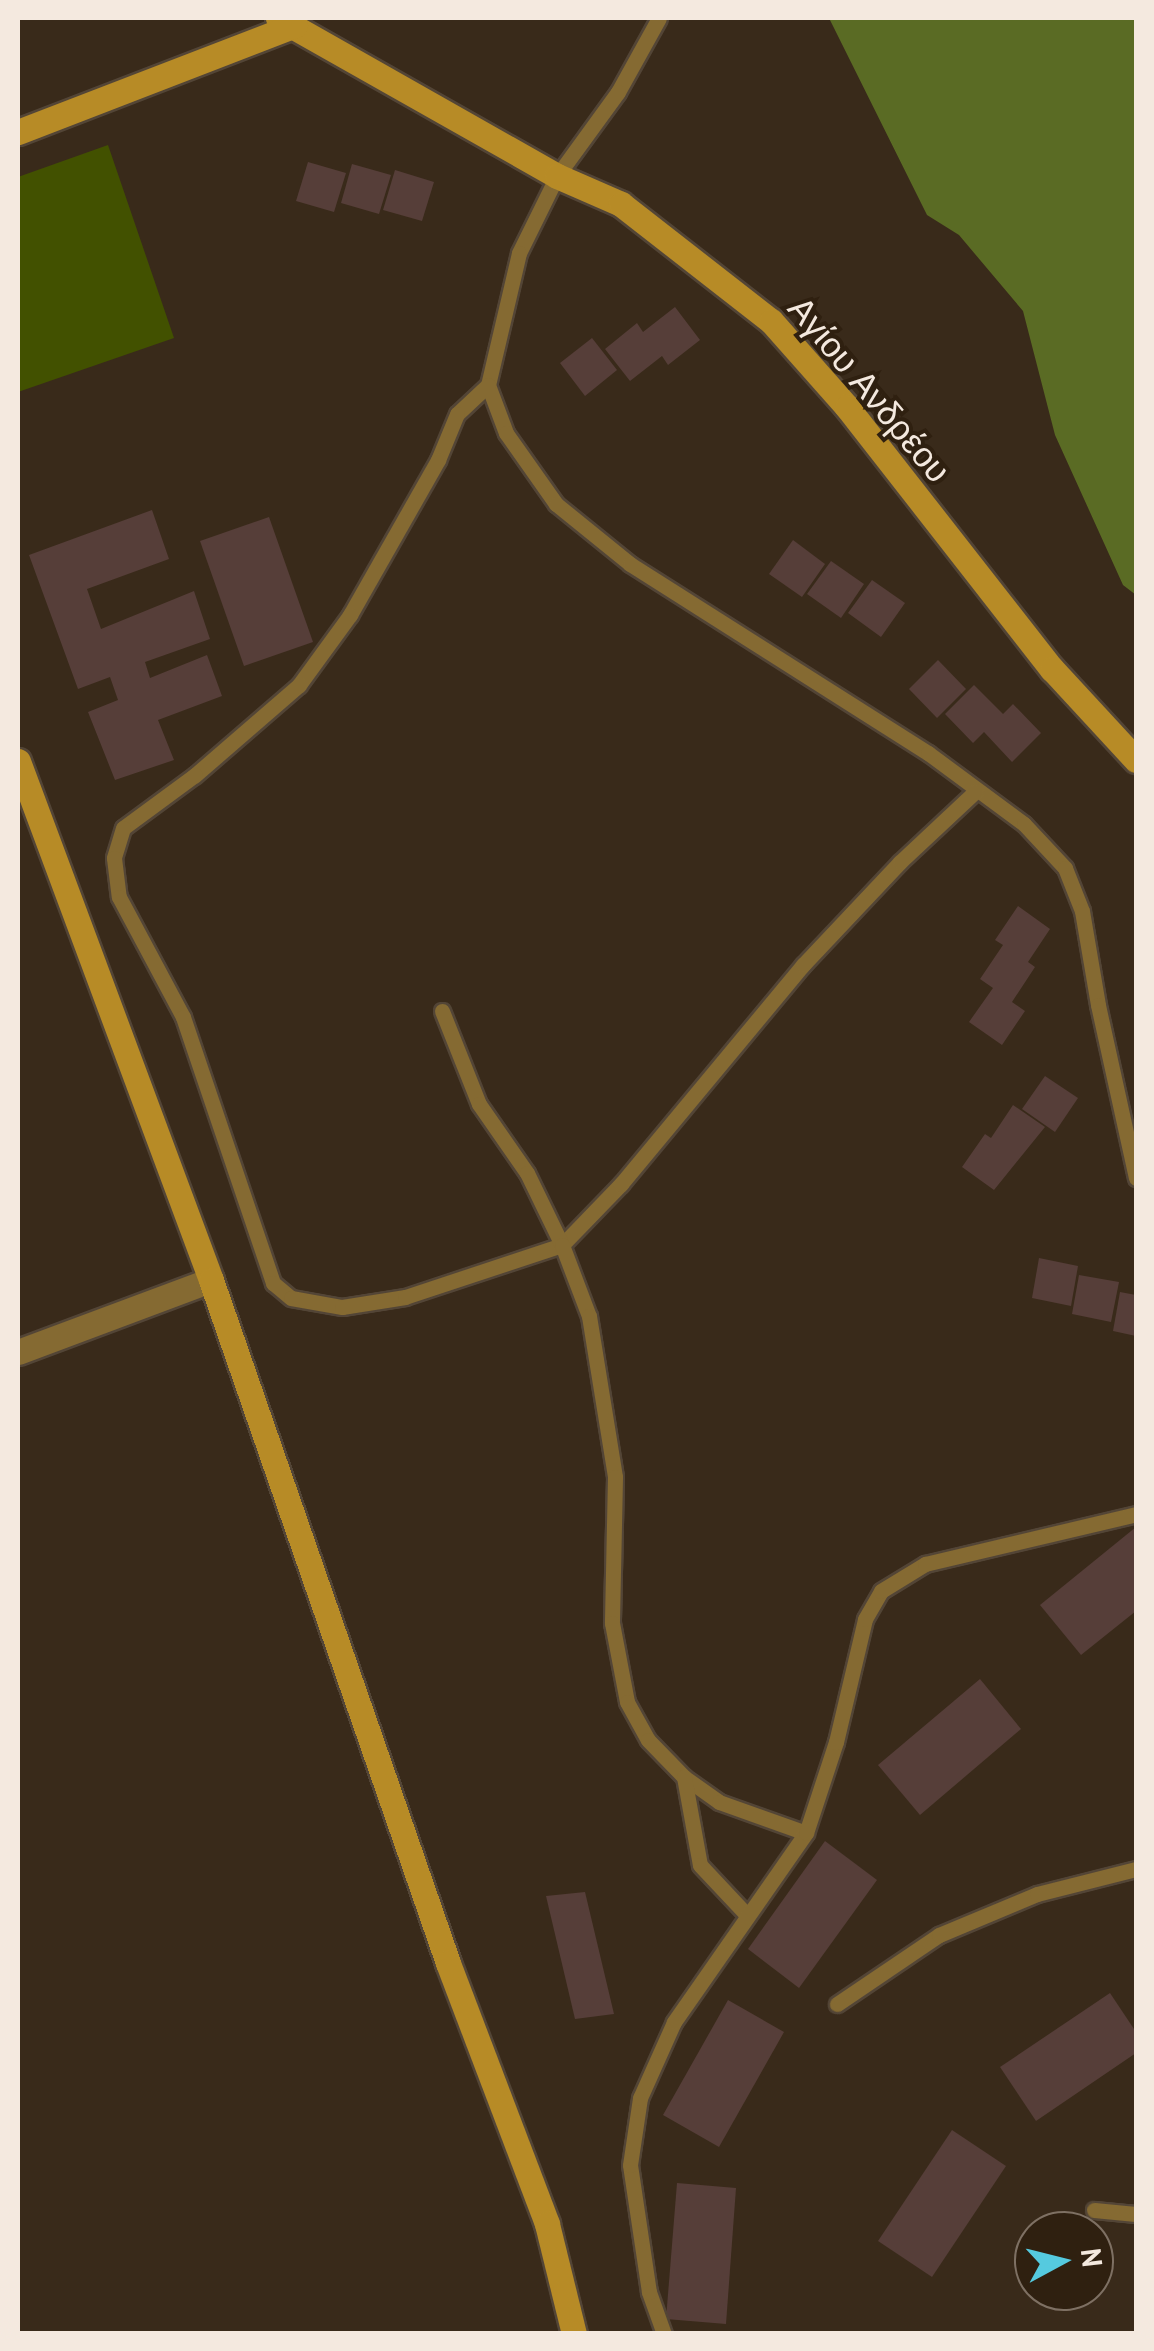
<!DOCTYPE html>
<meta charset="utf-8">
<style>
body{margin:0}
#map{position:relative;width:1154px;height:2351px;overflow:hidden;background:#392a1a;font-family:"PT Sans",sans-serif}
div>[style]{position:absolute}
.green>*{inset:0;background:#425100}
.forest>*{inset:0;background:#5a6b24}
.building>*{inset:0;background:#563e39}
.roads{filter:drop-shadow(2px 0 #534536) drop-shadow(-2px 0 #534536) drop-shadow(0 2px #534536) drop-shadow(0 -2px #534536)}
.lane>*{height:15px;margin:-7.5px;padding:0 7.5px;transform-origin:7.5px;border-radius:7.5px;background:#856a32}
.street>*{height:25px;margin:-12.5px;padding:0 12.5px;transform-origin:12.5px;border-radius:12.5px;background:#856a32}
.secondary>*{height:25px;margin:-12.5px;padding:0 12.5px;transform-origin:12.5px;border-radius:12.5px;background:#b78b26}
span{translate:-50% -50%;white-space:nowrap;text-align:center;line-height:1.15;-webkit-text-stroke:8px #2f2010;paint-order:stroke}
.street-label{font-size:35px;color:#f4e9df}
.frame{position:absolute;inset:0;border:20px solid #f4e9df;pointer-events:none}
.north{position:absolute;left:1014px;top:2211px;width:100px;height:100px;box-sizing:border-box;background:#2f2010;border:2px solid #7e7063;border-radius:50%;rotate:83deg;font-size:28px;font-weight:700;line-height:40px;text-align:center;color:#f4e9df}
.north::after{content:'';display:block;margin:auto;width:35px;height:45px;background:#55cadf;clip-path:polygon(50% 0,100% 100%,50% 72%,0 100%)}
</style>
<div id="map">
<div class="green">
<i style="clip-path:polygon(108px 145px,174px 338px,18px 392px,18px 177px)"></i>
</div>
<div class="forest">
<i style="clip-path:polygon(829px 18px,1136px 18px,1136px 595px,1123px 585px,1055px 435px,1023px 311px,959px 235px,927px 215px)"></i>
</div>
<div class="building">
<i style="clip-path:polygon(308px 162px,346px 173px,334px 212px,296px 201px)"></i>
<i style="clip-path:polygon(352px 164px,391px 175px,379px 214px,341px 203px)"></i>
<i style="clip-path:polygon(395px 170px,434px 182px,422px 221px,383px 210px)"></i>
<i style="clip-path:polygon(675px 307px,700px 340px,668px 365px,662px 356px,630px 381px,605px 349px,637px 323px,643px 332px)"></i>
<i style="clip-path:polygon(592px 338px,617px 370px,585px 396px,560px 363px)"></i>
<i style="clip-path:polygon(152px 510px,169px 559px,87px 589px,101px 629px,194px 591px,210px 639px,145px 662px,150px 678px,207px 655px,222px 696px,158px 720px,174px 760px,115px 780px,88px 712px,118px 700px,110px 677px,78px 689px,29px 555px)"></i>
<i style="clip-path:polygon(269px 517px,313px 642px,244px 666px,200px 541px)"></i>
<i style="clip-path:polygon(793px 540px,825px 564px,802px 597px,769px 574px)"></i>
<i style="clip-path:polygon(831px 561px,864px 584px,841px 618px,807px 594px)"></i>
<i style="clip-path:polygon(872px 580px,905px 603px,881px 637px,848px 613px)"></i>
<i style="clip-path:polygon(938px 660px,966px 689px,937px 718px,909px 689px)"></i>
<i style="clip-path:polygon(974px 685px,1003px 714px,1013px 704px,1041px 733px,1012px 762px,984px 732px,973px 743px,945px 714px)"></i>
<i style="clip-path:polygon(1018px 906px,1050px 929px,1028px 962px,1035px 967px,1012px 1002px,1025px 1011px,1002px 1045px,969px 1022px,993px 988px,980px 979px,1003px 945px,995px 940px)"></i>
<i style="clip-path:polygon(1045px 1076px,1078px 1098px,1055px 1132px,1022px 1109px)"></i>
<i style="clip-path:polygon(1013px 1105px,1045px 1127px,994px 1190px,962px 1167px,985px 1134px,991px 1138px)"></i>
<i style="clip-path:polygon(1039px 1258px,1078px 1266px,1071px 1306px,1032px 1298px)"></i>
<i style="clip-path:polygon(1079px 1275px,1119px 1282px,1111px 1322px,1072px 1314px)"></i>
<i style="clip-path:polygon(1120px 1292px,1136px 1295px,1136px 1336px,1113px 1331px)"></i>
<i style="clip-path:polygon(1136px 1527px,1136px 1611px,1081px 1655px,1040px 1605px)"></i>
<i style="clip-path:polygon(980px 1679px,1021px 1729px,920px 1815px,878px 1765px)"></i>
<i style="clip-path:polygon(825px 1841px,877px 1880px,799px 1988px,748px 1949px)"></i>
<i style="clip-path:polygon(585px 1892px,614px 2014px,575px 2019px,546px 1896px)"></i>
<i style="clip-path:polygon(1110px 1993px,1136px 2032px,1136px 2053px,1036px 2121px,1000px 2067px)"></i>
<i style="clip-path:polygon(728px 2000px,784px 2032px,719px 2147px,663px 2115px)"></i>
<i style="clip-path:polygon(952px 2130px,1006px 2166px,932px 2277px,878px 2241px)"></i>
<i style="clip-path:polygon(677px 2183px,736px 2188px,726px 2324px,666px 2319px)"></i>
</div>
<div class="roads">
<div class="lane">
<i style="left:659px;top:18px;width:85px;rotate:119deg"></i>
<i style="left:618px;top:92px;width:104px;rotate:126deg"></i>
<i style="left:557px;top:176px;width:86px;rotate:116.3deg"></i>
<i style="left:519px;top:253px;width:136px;rotate:103.2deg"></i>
<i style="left:488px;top:385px;width:51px;rotate:69.4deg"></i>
<i style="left:506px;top:433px;width:87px;rotate:54.8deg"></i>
<i style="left:556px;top:504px;width:95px;rotate:39deg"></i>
<i style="left:630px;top:564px;width:353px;rotate:32.4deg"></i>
<i style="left:928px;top:753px;width:119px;rotate:36.5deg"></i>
<i style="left:1024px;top:824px;width:60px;rotate:47deg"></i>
<i style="left:1065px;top:868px;width:46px;rotate:68.4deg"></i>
<i style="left:1082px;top:911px;width:95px;rotate:80.3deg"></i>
<i style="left:1098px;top:1005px;width:177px;rotate:77.6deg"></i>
<i style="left:488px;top:385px;width:42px;rotate:136.9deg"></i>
<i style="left:457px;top:414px;width:50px;rotate:112.4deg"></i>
<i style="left:438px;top:460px;width:178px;rotate:119.6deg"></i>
<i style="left:350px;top:615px;width:87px;rotate:126.1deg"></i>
<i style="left:299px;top:685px;width:138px;rotate:139.1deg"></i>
<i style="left:195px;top:775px;width:89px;rotate:143.6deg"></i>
<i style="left:123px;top:828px;width:31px;rotate:107deg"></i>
<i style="left:114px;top:858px;width:39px;rotate:83deg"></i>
<i style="left:119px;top:897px;width:136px;rotate:61.9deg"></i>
<i style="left:183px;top:1017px;width:281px;rotate:71.3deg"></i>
<i style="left:273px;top:1283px;width:23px;rotate:40deg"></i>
<i style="left:291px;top:1298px;width:52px;rotate:10deg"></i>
<i style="left:342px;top:1307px;width:64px;rotate:-9deg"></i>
<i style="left:405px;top:1297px;width:165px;rotate:-18.3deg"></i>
<i style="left:562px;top:1245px;width:85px;rotate:-46deg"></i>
<i style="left:621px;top:1184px;width:285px;rotate:-50.3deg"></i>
<i style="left:803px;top:965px;width:141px;rotate:-46.7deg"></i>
<i style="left:900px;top:862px;width:104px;rotate:-43.1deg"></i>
<i style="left:442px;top:1011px;width:100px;rotate:68.3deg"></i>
<i style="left:479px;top:1104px;width:84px;rotate:55.2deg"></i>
<i style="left:527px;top:1173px;width:80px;rotate:64.1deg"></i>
<i style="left:562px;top:1245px;width:76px;rotate:69.2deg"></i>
<i style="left:589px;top:1316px;width:163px;rotate:80.8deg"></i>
<i style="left:615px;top:1477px;width:146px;rotate:91.2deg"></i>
<i style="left:612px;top:1623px;width:80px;rotate:79.2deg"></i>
<i style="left:627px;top:1702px;width:43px;rotate:61.1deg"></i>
<i style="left:648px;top:1740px;width:52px;rotate:45.8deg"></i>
<i style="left:684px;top:1777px;width:43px;rotate:35.5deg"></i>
<i style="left:719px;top:1802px;width:92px;rotate:19.6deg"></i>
<i style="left:684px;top:1777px;width:89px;rotate:79.7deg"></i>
<i style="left:700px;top:1865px;width:69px;rotate:46.8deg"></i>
<i style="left:837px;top:2004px;width:123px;rotate:-34.1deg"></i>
<i style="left:939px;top:1935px;width:106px;rotate:-22.7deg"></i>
<i style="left:1037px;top:1894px;width:102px;rotate:-14.2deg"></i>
<i style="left:1094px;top:2210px;width:42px;rotate:5.4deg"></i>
<i style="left:664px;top:2334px;width:45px;rotate:-109.7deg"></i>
<i style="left:649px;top:2292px;width:128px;rotate:-98.5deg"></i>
<i style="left:630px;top:2165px;width:68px;rotate:-81.5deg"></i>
<i style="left:640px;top:2098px;width:83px;rotate:-65.9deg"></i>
<i style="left:674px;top:2022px;width:231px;rotate:-55.1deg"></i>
<i style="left:806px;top:1833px;width:96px;rotate:-71.8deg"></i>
<i style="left:836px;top:1742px;width:126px;rotate:-76.7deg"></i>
<i style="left:865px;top:1619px;width:32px;rotate:-60deg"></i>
<i style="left:881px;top:1591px;width:52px;rotate:-31.5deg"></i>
<i style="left:925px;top:1564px;width:217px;rotate:-13.3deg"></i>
</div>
<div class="street">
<i style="left:18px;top:1352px;width:206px;rotate:-20.5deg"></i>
</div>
<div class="secondary">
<i style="left:278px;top:18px;width:321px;rotate:29.5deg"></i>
<i style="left:557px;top:176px;width:70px;rotate:23.6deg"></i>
<i style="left:621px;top:204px;width:190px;rotate:38deg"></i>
<i style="left:771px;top:321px;width:115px;rotate:48.5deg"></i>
<i style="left:847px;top:407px;width:333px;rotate:52deg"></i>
<i style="left:1052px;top:669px;width:124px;rotate:47.3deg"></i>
<i style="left:18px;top:132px;width:297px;rotate:-21.1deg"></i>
<i style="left:18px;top:761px;width:554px;rotate:69.6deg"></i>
<i style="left:211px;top:1280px;width:723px;rotate:70.86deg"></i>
<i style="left:448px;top:1963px;width:279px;rotate:69.2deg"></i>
<i style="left:547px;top:2224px;width:113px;rotate:76.2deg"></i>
</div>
</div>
<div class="street-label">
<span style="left:870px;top:389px;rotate:50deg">Αγίου Ανδρέου</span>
</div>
<div class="frame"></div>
<div class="north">N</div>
</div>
